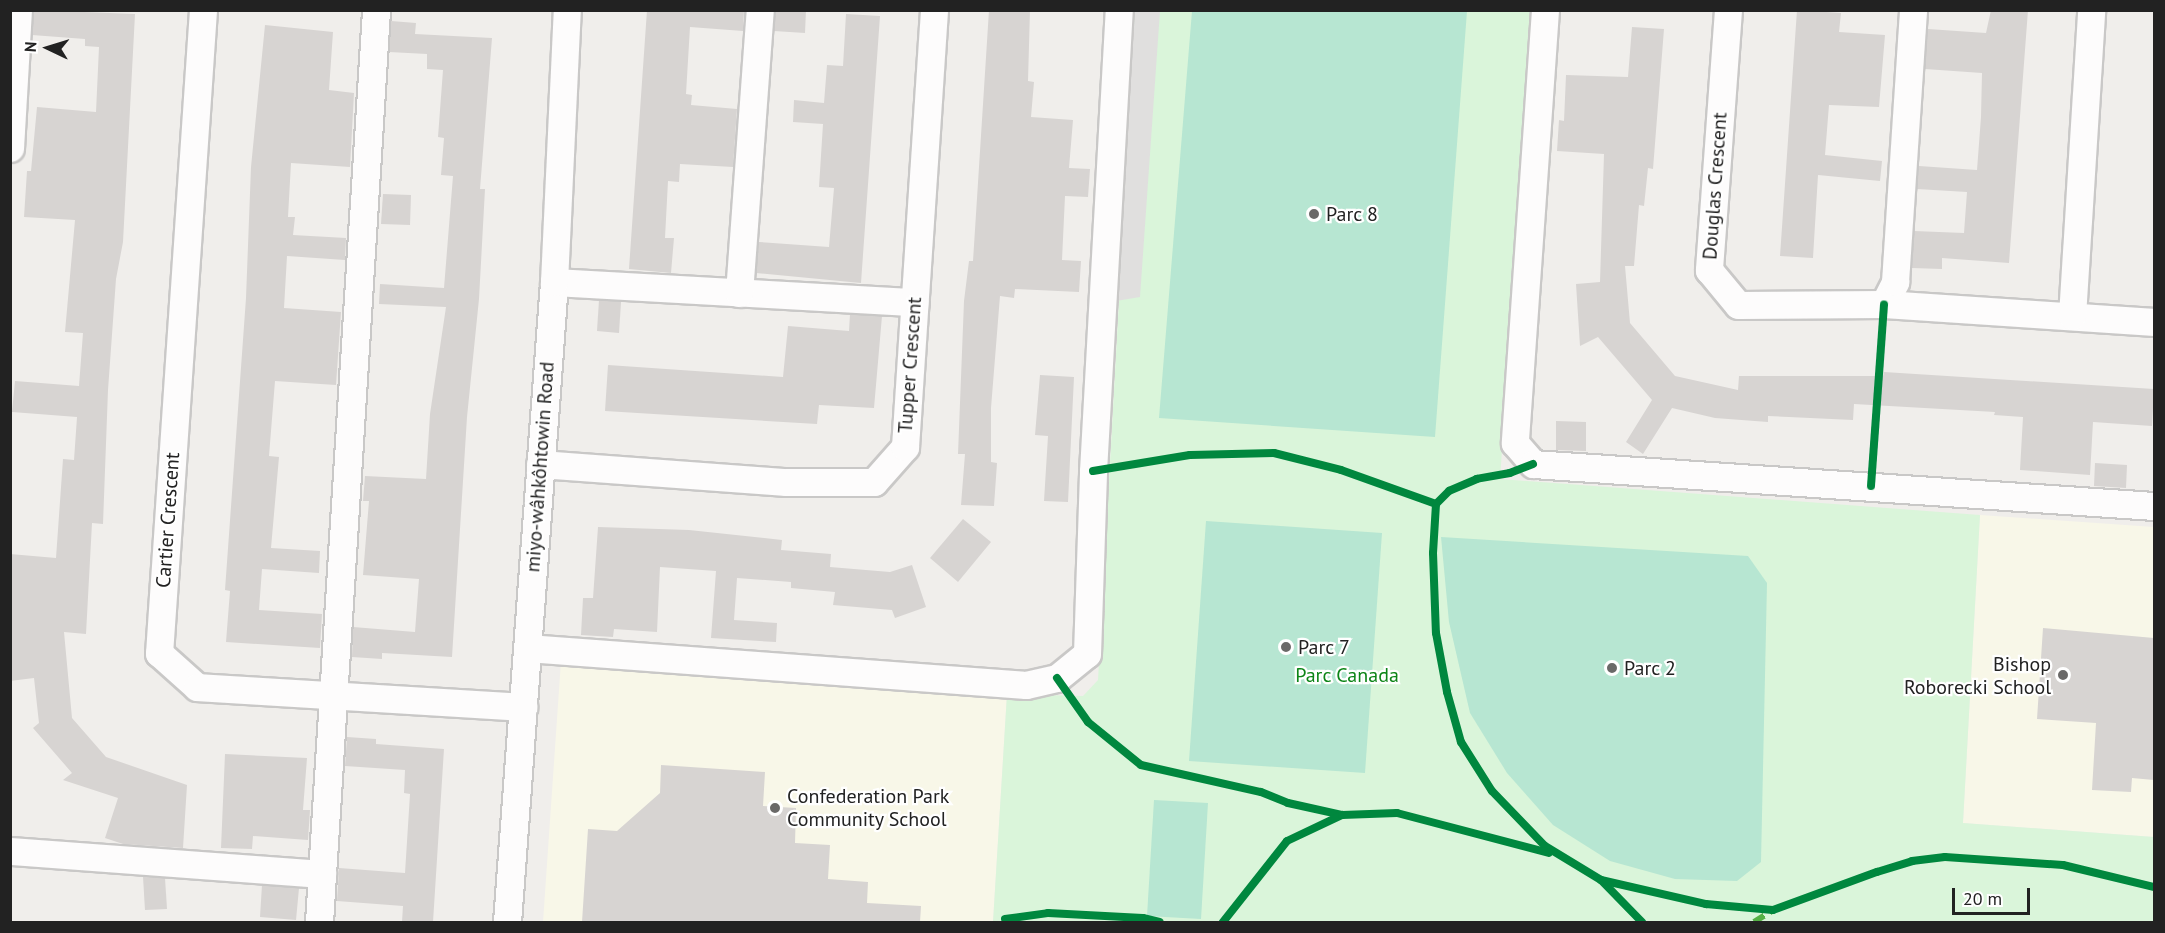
<!DOCTYPE html>
<meta charset="utf-8">
<style>
body{margin:0}
#map{position:relative;width:2165px;height:933px;overflow:hidden;background:#f0eeeb;font-family:"PT Sans",sans-serif}
div>[style]{position:absolute}
.education>*{inset:0;background:#f8f7e8}
.park>*{inset:0;background:#daf5da}
.pitch>*{inset:0;background:#b7e6d2}
.parking>*{inset:0;background:#e0dfde}
.building>*{inset:0;background:#d7d4d2}
.roads{filter:drop-shadow(2px 0 #c9c8c7) drop-shadow(-2px 0 #c9c8c7) drop-shadow(0 2px #c9c8c7) drop-shadow(0 -2px #c9c8c7)}
.minor>*{height:27px;margin:-13.5px;padding:0 13.5px;transform-origin:13.5px;border-radius:13.5px;background:#fdfcfc}
.quiet>*{height:6px;margin-top:-3px;transform-origin:0;background:repeating-linear-gradient(90deg,#55b145 0 12px,transparent 0 18px)}
.cycleway>*{height:8px;margin:-4px;padding:0 4px;transform-origin:4px;border-radius:4px;background:#00873e}
.dots>*{width:16px;height:16px;translate:-50% -50%;box-sizing:border-box;border:3px solid #fff;border-radius:50%}
span{translate:-50% -50%;white-space:nowrap;text-align:center;line-height:1.15;-webkit-text-stroke:4.5px #fff;paint-order:stroke}
.street-label{font-size:20px;color:#222}
.poi-label{font-size:20px;color:#222}
.left{translate:0 -50%;text-align:left}
.right{translate:-100% -50%;text-align:right}
.park-label{font-size:20px;color:#0c8416}
.frame{position:absolute;inset:0;border:12px solid #222;pointer-events:none}
.north{position:absolute;left:18px;top:18px;width:60px;height:60px;-webkit-text-stroke:4px #fff;paint-order:stroke;rotate:274deg;font-size:16px;font-weight:700;line-height:24px;text-align:center;color:#222}
.north::after{content:'';display:block;margin:auto;width:21px;height:27px;background:#222;clip-path:polygon(50% 0,100% 100%,50% 72%,0 100%)}
.scale{position:absolute;left:1952px;top:888px;width:78px;height:27px;box-sizing:border-box;border:3px solid #222;border-top:0;padding-left:8px;font-size:18px;line-height:21px;white-space:nowrap;color:#222;-webkit-text-stroke:4px #fff;paint-order:stroke}
</style>
<div id="map">
<div class="education">
<i style="clip-path:polygon(1980px 515px,2154px 527px,2154px 837px,1963px 823px)"></i>
<i style="clip-path:polygon(561px 661px,1007px 694px,993px 922px,543px 922px)"></i>
</div>
<div class="park">
<i style="clip-path:polygon(1135px 11px,1533px 11px,1500px 479px,1980px 515px,1963px 823px,2154px 837px,2154px 922px,993px 922px,1007px 694px,1083px 696px,1098px 680px)"></i>
</div>
<div class="pitch">
<i style="clip-path:polygon(1192px 11px,1467px 11px,1435px 437px,1159px 418px)"></i>
<i style="clip-path:polygon(1206px 521px,1382px 533px,1365px 773px,1189px 761px)"></i>
<i style="clip-path:polygon(1441px 537px,1748px 556px,1767px 583px,1761px 862px,1737px 881px,1675px 879px,1610px 861px,1553px 825px,1507px 773px,1470px 713px,1449px 622px)"></i>
<i style="clip-path:polygon(1154px 800px,1208px 803px,1201px 919px,1147px 916px)"></i>
</div>
<div class="parking">
<i style="clip-path:polygon(1135px 11px,1160px 11px,1140px 297px,1116px 301px)"></i>
</div>
<div class="building">
<i style="clip-path:polygon(34px 10px,135px 14px,123px 242px,116px 279px,108px 390px,103px 524px,92px 523px,86px 634px,64px 632px,72px 718px,106px 757px,187px 785px,183px 848px,123px 844px,105px 838px,118px 798px,63px 780px,72px 773px,33px 728px,39px 723px,34px 678px,10px 681px,10px 554px,56px 558px,63px 459px,74px 460px,77px 417px,12px 412px,15px 381px,79px 386px,83px 333px,65px 332px,75px 220px,24px 217px,27px 171px,31px 171px,37px 107px,96px 112px,99px 47px,85px 46px,85px 39px,32px 35px)"></i>
<i style="clip-path:polygon(647px 10px,744px 10px,743px 31px,690px 27px,686px 94px,692px 95px,691px 105px,737px 109px,733px 167px,680px 164px,679px 182px,668px 181px,665px 238px,674px 238px,671px 273px,629px 269px)"></i>
<i style="clip-path:polygon(776px 10px,806px 10px,805px 33px,774px 31px)"></i>
<i style="clip-path:polygon(989px 10px,1030px 10px,1028px 81px,1034px 82px,1031px 117px,1073px 120px,1069px 168px,1090px 169px,1088px 197px,1065px 196px,1062px 260px,1081px 261px,1079px 292px,1015px 289px,1014px 298px,1000px 296px,991px 408px,991px 462px,997px 463px,994px 506px,961px 505px,965px 454px,958px 454px,964px 301px,969px 261px,973px 261px)"></i>
<i style="clip-path:polygon(1797px 10px,1841px 13px,1839px 32px,1885px 35px,1879px 107px,1829px 105px,1825px 155px,1882px 161px,1880px 181px,1818px 175px,1813px 258px,1780px 256px)"></i>
<i style="clip-path:polygon(1991px 10px,2028px 10px,2009px 263px,1942px 258px,1942px 269px,1912px 268px,1914px 231px,1964px 233px,1967px 192px,1917px 189px,1919px 166px,1977px 170px,1981px 117px,1982px 73px,1925px 69px,1928px 29px,1986px 33px)"></i>
<i style="clip-path:polygon(846px 14px,880px 16px,861px 283px,756px 273px,759px 242px,829px 247px,834px 188px,819px 187px,823px 124px,793px 122px,794px 100px,824px 103px,827px 65px,843px 66px)"></i>
<i style="clip-path:polygon(391px 21px,416px 23px,415px 34px,492px 38px,480px 189px,485px 189px,479px 299px,467px 417px,452px 657px,382px 653px,382px 659px,352px 657px,353px 627px,415px 632px,419px 579px,363px 575px,369px 501px,363px 501px,365px 476px,426px 479px,430px 414px,446px 307px,379px 304px,380px 284px,444px 288px,453px 176px,441px 175px,444px 138px,438px 137px,443px 70px,427px 69px,427px 54px,389px 52px)"></i>
<i style="clip-path:polygon(265px 25px,333px 32px,329px 90px,354px 93px,350px 167px,291px 163px,288px 217px,295px 217px,293px 235px,346px 238px,345px 260px,287px 256px,284px 308px,341px 312px,336px 385px,275px 381px,269px 456px,279px 457px,271px 548px,320px 551px,319px 573px,262px 569px,259px 610px,322px 614px,320px 648px,226px 642px,230px 591px,225px 590px,246px 298px,251px 167px)"></i>
<i style="clip-path:polygon(1632px 27px,1664px 29px,1653px 169px,1648px 168px,1644px 206px,1639px 205px,1634px 266px,1625px 266px,1630px 323px,1675px 376px,1738px 390px,1739px 376px,1883px 376px,1884px 372px,2154px 389px,2152px 426px,2093px 422px,2090px 475px,2020px 470px,2023px 417px,1994px 415px,1995px 412px,1854px 404px,1853px 420px,1768px 416px,1768px 422px,1715px 418px,1672px 408px,1643px 454px,1626px 442px,1652px 400px,1598px 337px,1580px 346px,1576px 284px,1600px 282px,1604px 154px,1557px 151px,1559px 120px,1564px 121px,1566px 75px,1628px 77px)"></i>
<i style="clip-path:polygon(383px 194px,411px 195px,410px 225px,381px 224px)"></i>
<i style="clip-path:polygon(599px 300px,621px 302px,619px 333px,597px 331px)"></i>
<i style="clip-path:polygon(850px 314px,882px 316px,874px 408px,819px 405px,817px 424px,605px 411px,608px 365px,783px 377px,788px 326px,849px 331px)"></i>
<i style="clip-path:polygon(1040px 375px,1074px 377px,1068px 502px,1044px 501px,1048px 436px,1035px 435px)"></i>
<i style="clip-path:polygon(1556px 421px,1586px 422px,1586px 451px,1556px 450px)"></i>
<i style="clip-path:polygon(2095px 463px,2127px 465px,2126px 488px,2094px 486px)"></i>
<i style="clip-path:polygon(963px 519px,991px 542px,958px 582px,930px 558px)"></i>
<i style="clip-path:polygon(598px 527px,689px 530px,782px 540px,781px 550px,831px 554px,830px 567px,890px 572px,912px 565px,926px 607px,895px 618px,892px 610px,833px 605px,835px 592px,791px 588px,791px 582px,737px 578px,734px 620px,777px 623px,776px 642px,711px 638px,716px 571px,660px 567px,657px 632px,614px 629px,613px 637px,581px 635px,583px 598px,593px 598px)"></i>
<i style="clip-path:polygon(2043px 628px,2154px 638px,2154px 780px,2132px 778px,2131px 792px,2092px 790px,2096px 723px,2037px 719px)"></i>
<i style="clip-path:polygon(347px 737px,376px 739px,376px 744px,444px 749px,433px 922px,402px 922px,403px 906px,337px 901px,339px 868px,405px 873px,410px 794px,404px 793px,405px 770px,345px 766px)"></i>
<i style="clip-path:polygon(225px 754px,307px 758px,303px 810px,310px 810px,308px 840px,253px 836px,252px 849px,221px 848px)"></i>
<i style="clip-path:polygon(661px 765px,765px 772px,763px 806px,796px 808px,795px 843px,830px 845px,828px 879px,868px 882px,867px 903px,921px 906px,920px 922px,582px 922px,588px 829px,617px 831px,660px 793px)"></i>
<i style="clip-path:polygon(143px 877px,165px 878px,167px 909px,145px 910px)"></i>
<i style="clip-path:polygon(262px 885px,299px 888px,296px 920px,260px 917px)"></i>
</div>
<div class="roads">
<div class="minor">
<i style="left:203px;top:10px;width:645px;rotate:93.91deg"></i>
<i style="left:159px;top:653px;width:51px;rotate:41.8deg"></i>
<i style="left:197px;top:687px;width:327px;rotate:3.5deg"></i>
<i style="left:1545px;top:10px;width:434px;rotate:94deg"></i>
<i style="left:1515px;top:443px;width:28px;rotate:49deg"></i>
<i style="left:1533px;top:464px;width:622px;rotate:3.87deg"></i>
<i style="left:1728px;top:10px;width:261px;rotate:94.2deg"></i>
<i style="left:1709px;top:270px;width:45px;rotate:50.4deg"></i>
<i style="left:1738px;top:305px;width:146px;rotate:-0.4deg"></i>
<i style="left:1884px;top:304px;width:271px;rotate:3.8deg"></i>
<i style="left:10px;top:148px;width:138px;rotate:-86.7deg"></i>
<i style="left:554px;top:282px;width:361px;rotate:3.2deg"></i>
<i style="left:739px;top:293px;width:284px;rotate:-85.8deg"></i>
<i style="left:1884px;top:304px;width:25px;rotate:-63deg"></i>
<i style="left:1895px;top:282px;width:273px;rotate:-86.2deg"></i>
<i style="left:2072px;top:316px;width:307px;rotate:-86.4deg"></i>
<i style="left:540px;top:464px;width:247px;rotate:4.2deg"></i>
<i style="left:786px;top:482px;width:88px"></i>
<i style="left:874px;top:482px;width:47px;rotate:-48.5deg"></i>
<i style="left:905px;top:447px;width:438px;rotate:-86.2deg"></i>
<i style="left:527px;top:648px;width:500px;rotate:4.24deg"></i>
<i style="left:1026px;top:685px;width:32px;rotate:-13deg"></i>
<i style="left:1057px;top:678px;width:38px;rotate:-39deg"></i>
<i style="left:1087px;top:654px;width:183px;rotate:-88.1deg"></i>
<i style="left:1093px;top:471px;width:462px;rotate:-86.8deg"></i>
<i style="left:10px;top:851px;width:313px;rotate:4.2deg"></i>
<i style="left:319px;top:922px;width:914px;rotate:-86.42deg"></i>
<i style="left:507px;top:922px;width:642px;rotate:-85.8deg"></i>
<i style="left:554px;top:282px;width:272px;rotate:-87.3deg"></i>
</div>
</div>
<div class="quiet">
<i style="left:1754px;top:922px;width:22px;rotate:-32deg"></i>
</div>
<div class="cycleway">
<i style="left:1533px;top:464px;width:25px;rotate:159deg"></i>
<i style="left:1510px;top:473px;width:34px;rotate:170deg"></i>
<i style="left:1477px;top:479px;width:30px;rotate:157deg"></i>
<i style="left:1449px;top:491px;width:18px;rotate:135deg"></i>
<i style="left:1436px;top:504px;width:49px;rotate:93.5deg"></i>
<i style="left:1433px;top:553px;width:80px;rotate:87.9deg"></i>
<i style="left:1436px;top:633px;width:60px;rotate:79.4deg"></i>
<i style="left:1447px;top:692px;width:52px;rotate:74.4deg"></i>
<i style="left:1461px;top:742px;width:58px;rotate:57.7deg"></i>
<i style="left:1492px;top:791px;width:76px;rotate:46.1deg"></i>
<i style="left:1545px;top:846px;width:66px;rotate:31.3deg"></i>
<i style="left:1601px;top:880px;width:59px;rotate:45.7deg"></i>
<i style="left:1093px;top:471px;width:98px;rotate:-9.4deg"></i>
<i style="left:1190px;top:455px;width:84px;rotate:-1.4deg"></i>
<i style="left:1274px;top:453px;width:69px;rotate:14.2deg"></i>
<i style="left:1341px;top:470px;width:101px;rotate:19.7deg"></i>
<i style="left:1871px;top:486px;width:182px;rotate:-85.9deg"></i>
<i style="left:1057px;top:678px;width:54px;rotate:54.8deg"></i>
<i style="left:1088px;top:722px;width:68px;rotate:39.1deg"></i>
<i style="left:1141px;top:765px;width:123px;rotate:12.7deg"></i>
<i style="left:1261px;top:792px;width:29px;rotate:22deg"></i>
<i style="left:1288px;top:803px;width:55px;rotate:12.5deg"></i>
<i style="left:1601px;top:880px;width:108px;rotate:12.9deg"></i>
<i style="left:1706px;top:904px;width:67px;rotate:5.1deg"></i>
<i style="left:1773px;top:910px;width:111px;rotate:-20.1deg"></i>
<i style="left:1877px;top:872px;width:37px;rotate:-17deg"></i>
<i style="left:1912px;top:861px;width:33px;rotate:-7deg"></i>
<i style="left:1945px;top:857px;width:118px;rotate:3.9deg"></i>
<i style="left:2063px;top:865px;width:94px;rotate:13.6deg"></i>
<i style="left:1005px;top:919px;width:43px;rotate:-7.9deg"></i>
<i style="left:1048px;top:913px;width:95px;rotate:3deg"></i>
<i style="left:1143px;top:918px;width:17px;rotate:13deg"></i>
<i style="left:1223px;top:922px;width:103px;rotate:-51.7deg"></i>
<i style="left:1287px;top:841px;width:61px;rotate:-25.3deg"></i>
<i style="left:1342px;top:815px;width:55px;rotate:-2.1deg"></i>
<i style="left:1397px;top:813px;width:157px;rotate:14.7deg"></i>
</div>
<div class="dots">
<i style="left:1314px;top:214px;background:#6a6968"></i>
<i style="left:1286px;top:647px;background:#6a6968"></i>
<i style="left:1612px;top:668px;background:#6a6968"></i>
<i style="left:2063px;top:675px;background:#6a6968"></i>
<i style="left:775px;top:808px;background:#6a6968"></i>
</div>
<div class="street-label">
<span style="left:1715px;top:186px;rotate:-86deg">Douglas Crescent</span>
<span style="left:910px;top:365px;rotate:-86deg">Tupper Crescent</span>
<span style="left:540px;top:467px;rotate:-86deg">miyo-wâhkôhtowin Road</span>
<span style="left:168px;top:520px;rotate:-86deg">Cartier Crescent</span>
</div>
<div class="poi-label">
<span class="left" style="left:1326px;top:214px">Parc 8</span>
<span class="left" style="left:1298px;top:647px">Parc 7</span>
<span class="right" style="left:2051px;top:676px">Bishop<br>Roborecki School</span>
<span class="left" style="left:1624px;top:668px">Parc 2</span>
<span class="left" style="left:787px;top:808px">Confederation Park<br>Community School</span>
</div>
<div class="park-label">
<span style="left:1347px;top:675px">Parc Canada</span>
</div>
<div class="frame"></div>
<div class="north">N</div>
<div class="scale">20 m</div>
</div>
